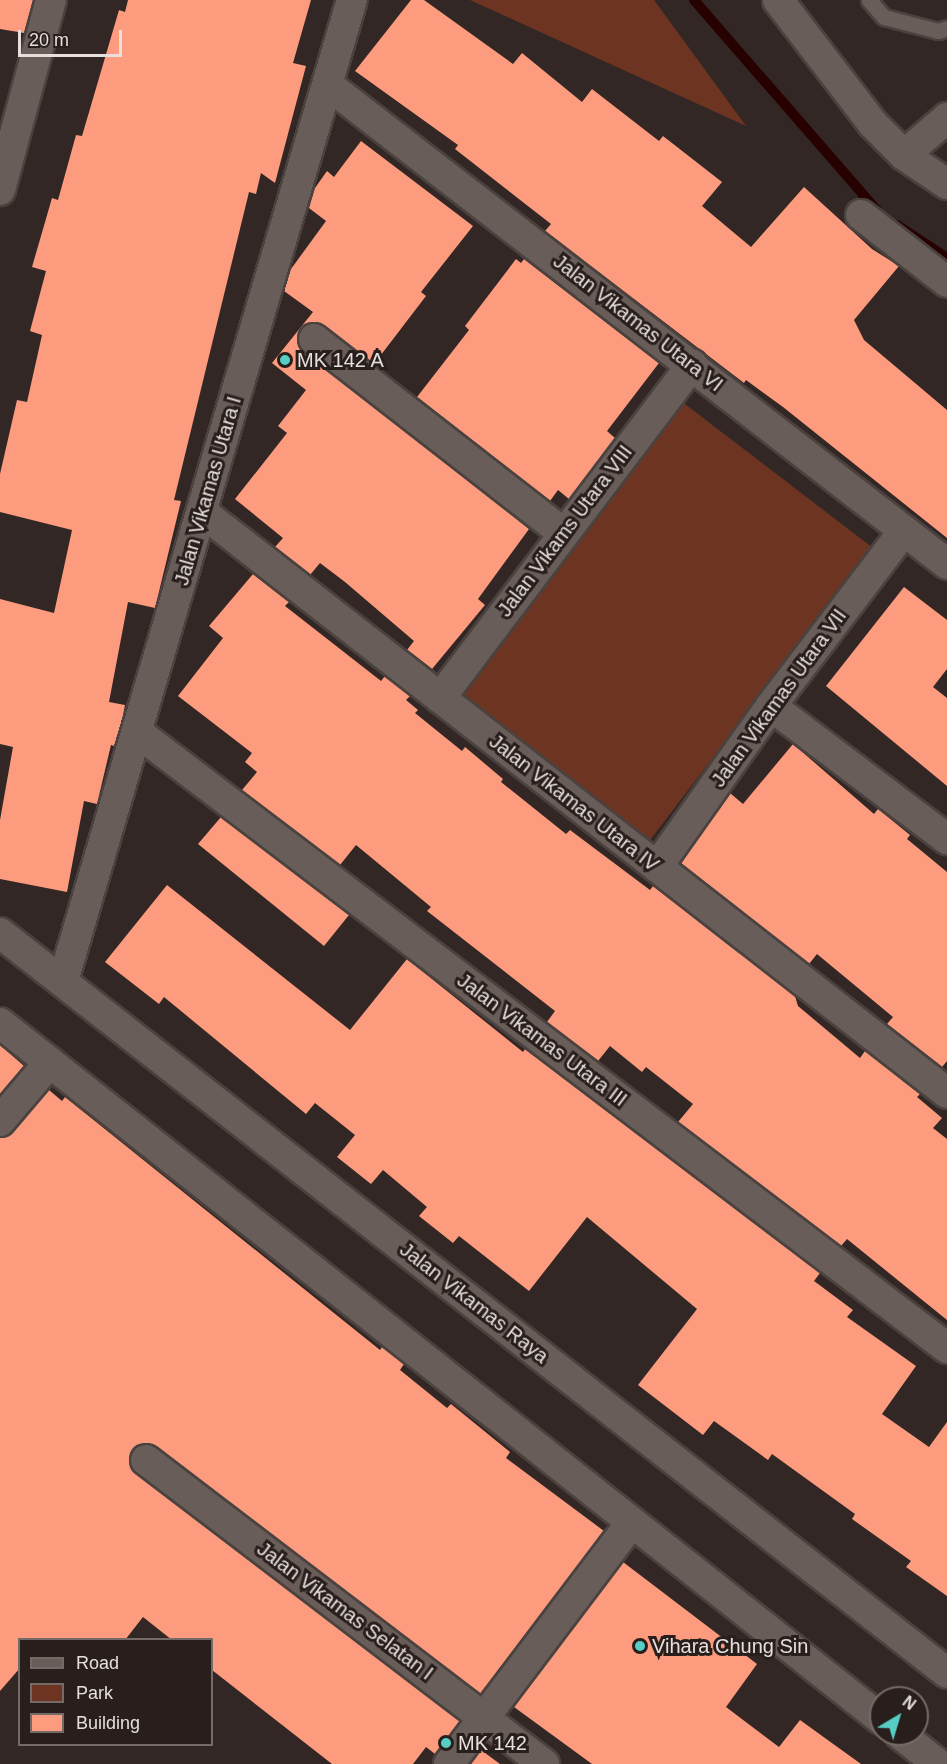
<!DOCTYPE html>
<style>
body{margin:0}
#map{position:relative;width:947px;height:1764px;overflow:hidden;background:#322724;font-family:Helvetica,sans-serif}
div>[style]{position:absolute}
.green>*{inset:0;background:#6e3422}
.stream>*{height:10px;margin:-5px;padding:0 5px;transform-origin:5px;border-radius:5px;background:#270000}
.building>*{inset:0;background:#fc9b7e}
.roads{filter:drop-shadow(2px 0 #4a423f) drop-shadow(-2px 0 #4a423f) drop-shadow(0 2px #4a423f) drop-shadow(0 -2px #4a423f)}
.lane>*{height:15px;margin:-7.5px;padding:0 7.5px;transform-origin:7.5px;border-radius:7.5px;background:#695d59}
.street>*{height:30px;margin:-15px;padding:0 15px;transform-origin:15px;border-radius:15px;background:#695d59}
.dots>*{width:16px;height:16px;translate:-50% -50%;box-sizing:border-box;border:3px solid #281e1b;border-radius:50%}
span{translate:-50% -50%;white-space:nowrap;text-align:center;line-height:1.15;-webkit-text-stroke:6px #281e1b;paint-order:stroke}
.street-label{font-size:20px;color:#e6dfdd}
.poi-label{font-size:20px;color:#e6dfdd}
.left{translate:0 -50%;text-align:left}
.legend{position:absolute;left:18px;top:1638px;width:195px;height:108px;box-sizing:border-box;background:#281e1b;border:2px solid #746b69;margin:0;padding:8px 10px;list-style:none;font-size:18px;color:#e6dfdd}
.legend li{display:flex;align-items:center;gap:12px;height:30px}
.legend b{width:30px;border:2px solid #746b69}
.north{position:absolute;left:869px;top:1686px;width:60px;height:60px;box-sizing:border-box;background:#281e1b;border:2px solid #746b69;border-radius:50%;rotate:38deg;font-size:16px;font-weight:700;line-height:24px;text-align:center;color:#e6dfdd}
.north::after{content:'';display:block;margin:auto;width:21px;height:27px;background:#56cec3;clip-path:polygon(50% 0,100% 100%,50% 72%,0 100%)}
.scale{position:absolute;left:18px;top:30px;width:104px;height:27px;box-sizing:border-box;border:3px solid #e6dfdd;border-top:0;padding-left:8px;font-size:18px;line-height:21px;white-space:nowrap;color:#e6dfdd;-webkit-text-stroke:4px #281e1b;paint-order:stroke}
</style>
<div id="map">
<div class="green">
<i style="clip-path:polygon(470px 0,654px 0,746px 126px)"></i>
<i style="clip-path:polygon(681px 401px,873px 548px,644px 848px,452px 702px)"></i>
</div>
<div class="stream">
<i style="left:694px;top:0;width:285px;rotate:49deg"></i>
<i style="left:897px;top:225px;width:60px;rotate:33.4deg"></i>
</div>
<div class="building">
<i style="clip-path:polygon(0 0,33px 0,24px 33px,0 29px)"></i>
<i style="clip-path:polygon(128px 0,311px 0,293px 63px,306px 66px,275px 183px,261px 173px,256px 194px,249px 192px,174px 500px,181px 501px,155px 608px,128px 602px,109px 702px,125px 705px,122px 720px,114px 746px,111px 745px,97px 804px,84px 801px,67px 892px,0 879px,0 820px,13px 747px,0 744px,0 599px,54px 613px,72px 530px,0 512px,0 474px,17px 400px,27px 402px,42px 335px,30px 331px,46px 271px,32px 267px,52px 198px,58px 200px,76px 135px,82px 136px,119px 10px,125px 12px)"></i>
<i style="clip-path:polygon(411px 0,424px 0,513px 64px,522px 53px,582px 102px,592px 89px,659px 141px,663px 136px,722px 182px,702px 206px,751px 247px,804px 187px,872px 249px,899px 266px,854px 320px,864px 340px,947px 410px,947px 538px,783px 407px,746px 380px,744px 383px,545px 231px,551px 224px,455px 149px,458px 145px,355px 71px)"></i>
<i style="clip-path:polygon(361px 141px,473px 226px,421px 292px,426px 296px,374px 364px,317px 322px,300px 329px,298px 346px,529px 529px,478px 599px,485px 605px,432px 669px,407px 650px,414px 641px,345px 582px,320px 563px,310px 575px,275px 547px,283px 538px,235px 499px,287px 433px,278px 426px,306px 390px,272px 363px,313px 312px,284px 291px,291px 269px,326px 221px,309px 208px,315px 188px,327px 171px,334px 177px)"></i>
<i style="clip-path:polygon(516px 259px,521px 263px,524px 259px,659px 363px,607px 431px,615px 438px,569px 499px,558px 490px,550px 501px,417px 397px,469px 330px,465px 326px)"></i>
<i style="clip-path:polygon(253px 574px,289px 602px,285px 606px,381px 681px,385px 676px,410px 696px,406px 700px,418px 710px,415px 713px,462px 751px,465px 747px,503px 779px,501px 782px,566px 834px,570px 830px,650px 890px,653px 886px,795px 996px,798px 1006px,860px 1058px,865px 1051px,920px 1094px,917px 1097px,942px 1118px,933px 1128px,947px 1139px,947px 1320px,847px 1239px,841px 1246px,678px 1122px,693px 1104px,646px 1067px,642px 1072px,610px 1046px,598px 1061px,547px 1022px,555px 1011px,427px 911px,431px 907px,356px 845px,340px 865px,242px 790px,257px 772px,245px 762px,252px 753px,178px 696px,223px 638px,209px 626px)"></i>
<i style="clip-path:polygon(904px 587px,947px 620px,947px 669px,933px 687px,947px 698px,947px 786px,826px 686px)"></i>
<i style="clip-path:polygon(793px 744px,874px 814px,878px 809px,910px 835px,907px 839px,947px 872px,947px 1061px,942px 1067px,887px 1024px,893px 1017px,817px 954px,809px 964px,681px 863px,730px 793px,743px 804px)"></i>
<i style="clip-path:polygon(221px 817px,349px 915px,324px 946px,198px 844px)"></i>
<i style="clip-path:polygon(167px 885px,350px 1030px,407px 959px,523px 1052px,525px 1049px,820px 1273px,814px 1281px,853px 1310px,847px 1317px,916px 1366px,882px 1414px,929px 1447px,947px 1422px,947px 1596px,906px 1567px,911px 1561px,852px 1519px,855px 1514px,772px 1454px,768px 1460px,714px 1421px,703px 1435px,638px 1385px,697px 1309px,587px 1217px,529px 1291px,459px 1236px,453px 1243px,419px 1216px,427px 1207px,383px 1170px,371px 1184px,337px 1157px,355px 1135px,315px 1103px,306px 1114px,164px 997px,159px 1004px,105px 962px)"></i>
<i style="clip-path:polygon(0 1045px,24px 1066px,0 1094px)"></i>
<i style="clip-path:polygon(49px 1090px,62px 1101px,65px 1097px,380px 1350px,382px 1347px,404px 1364px,400px 1370px,447px 1408px,451px 1404px,510px 1452px,506px 1458px,604px 1531px,480px 1694px,156px 1446px,140px 1444px,132px 1450px,130px 1466px,136px 1474px,460px 1721px,435px 1754px,426px 1747px,413px 1764px,332px 1764px,212px 1670px,212px 1640px,172px 1640px,143px 1617px,125px 1640px,20px 1640px,20px 1668px,0 1691px,0 1138px,13px 1132px)"></i>
<i style="clip-path:polygon(623px 1562px,757px 1664px,726px 1707px,779px 1747px,800px 1720px,861px 1764px,592px 1764px,514px 1707px)"></i>
<i style="clip-path:polygon(481px 1750px,500px 1764px,471px 1764px)"></i>
</div>
<div class="roads">
<div class="lane">
<i style="left:869px;top:0;width:23px;rotate:49deg"></i>
<i style="left:884px;top:17px;width:56px;rotate:14.5deg"></i>
<i style="left:938px;top:31px;width:9px;rotate:-18deg"></i>
</div>
<div class="street">
<i style="left:778px;top:0;width:156px;rotate:52.5deg"></i>
<i style="left:873px;top:124px;width:44px;rotate:45deg"></i>
<i style="left:904px;top:155px;width:52px;rotate:34deg"></i>
<i style="left:328px;top:85px;width:783px;rotate:37.73deg"></i>
<i style="left:904px;top:155px;width:57px;rotate:-40.7deg"></i>
<i style="left:0;top:190px;width:197px;rotate:-75deg"></i>
<i style="left:861px;top:215px;width:109px;rotate:37.9deg"></i>
<i style="left:314px;top:339px;width:316px;rotate:37.9deg"></i>
<i style="left:202px;top:512px;width:945px;rotate:37.95deg"></i>
<i style="left:440px;top:698px;width:418px;rotate:-52.9deg"></i>
<i style="left:771px;top:706px;width:221px;rotate:37.1deg"></i>
<i style="left:137px;top:732px;width:1018px;rotate:37.25deg"></i>
<i style="left:657px;top:867px;width:197px;rotate:-54.7deg"></i>
<i style="left:771px;top:706px;width:220px;rotate:-52.8deg"></i>
<i style="left:0;top:933px;width:1202px;rotate:38deg"></i>
<i style="left:63px;top:981px;width:1023px;rotate:-73.59deg"></i>
<i style="left:0;top:1023px;width:1123px;rotate:38.31deg"></i>
<i style="left:0;top:1121px;width:77px;rotate:-49.7deg"></i>
<i style="left:146px;top:1460px;width:501px;rotate:37.37deg"></i>
<i style="left:900px;top:1734px;width:48px;rotate:38.3deg"></i>
<i style="left:449px;top:1764px;width:303px;rotate:-52.9deg"></i>
</div>
</div>
<div class="dots">
<i style="left:285px;top:360px;background:#56cec3"></i>
<i style="left:640px;top:1646px;background:#56cec3"></i>
<i style="left:446px;top:1743px;background:#56cec3"></i>
</div>
<div class="street-label">
<span style="left:638px;top:323px;rotate:38deg">Jalan Vikamas Utara VI</span>
<span style="left:208px;top:491px;rotate:-74deg">Jalan Vikamas Utara I</span>
<span style="left:565px;top:531px;rotate:-53deg">Jalan Vikams Utara VIII</span>
<span style="left:779px;top:698px;rotate:-54deg">Jalan Vikamas Utara VII</span>
<span style="left:574px;top:803px;rotate:38deg">Jalan Vikamas Utara IV</span>
<span style="left:542px;top:1040px;rotate:37deg">Jalan Vikamas Utara III</span>
<span style="left:474px;top:1303px;rotate:38deg">Jalan Vikamas Raya</span>
<span style="left:345px;top:1611px;rotate:37deg">Jalan Vikamas Selatan I</span>
</div>
<div class="poi-label">
<span class="left" style="left:297px;top:360px">MK 142 A</span>
<span class="left" style="left:652px;top:1646px">Vihara Chung Sin</span>
<span class="left" style="left:458px;top:1743px">MK 142</span>
</div>
<ul class="legend">
<li><b style="height:8px;background:#695d59"></b>Road</li>
<li><b style="height:16px;background:#6e3422"></b>Park</li>
<li><b style="height:16px;background:#fc9b7e"></b>Building</li>
</ul>
<div class="north">N</div>
<div class="scale">20 m</div>
</div>
